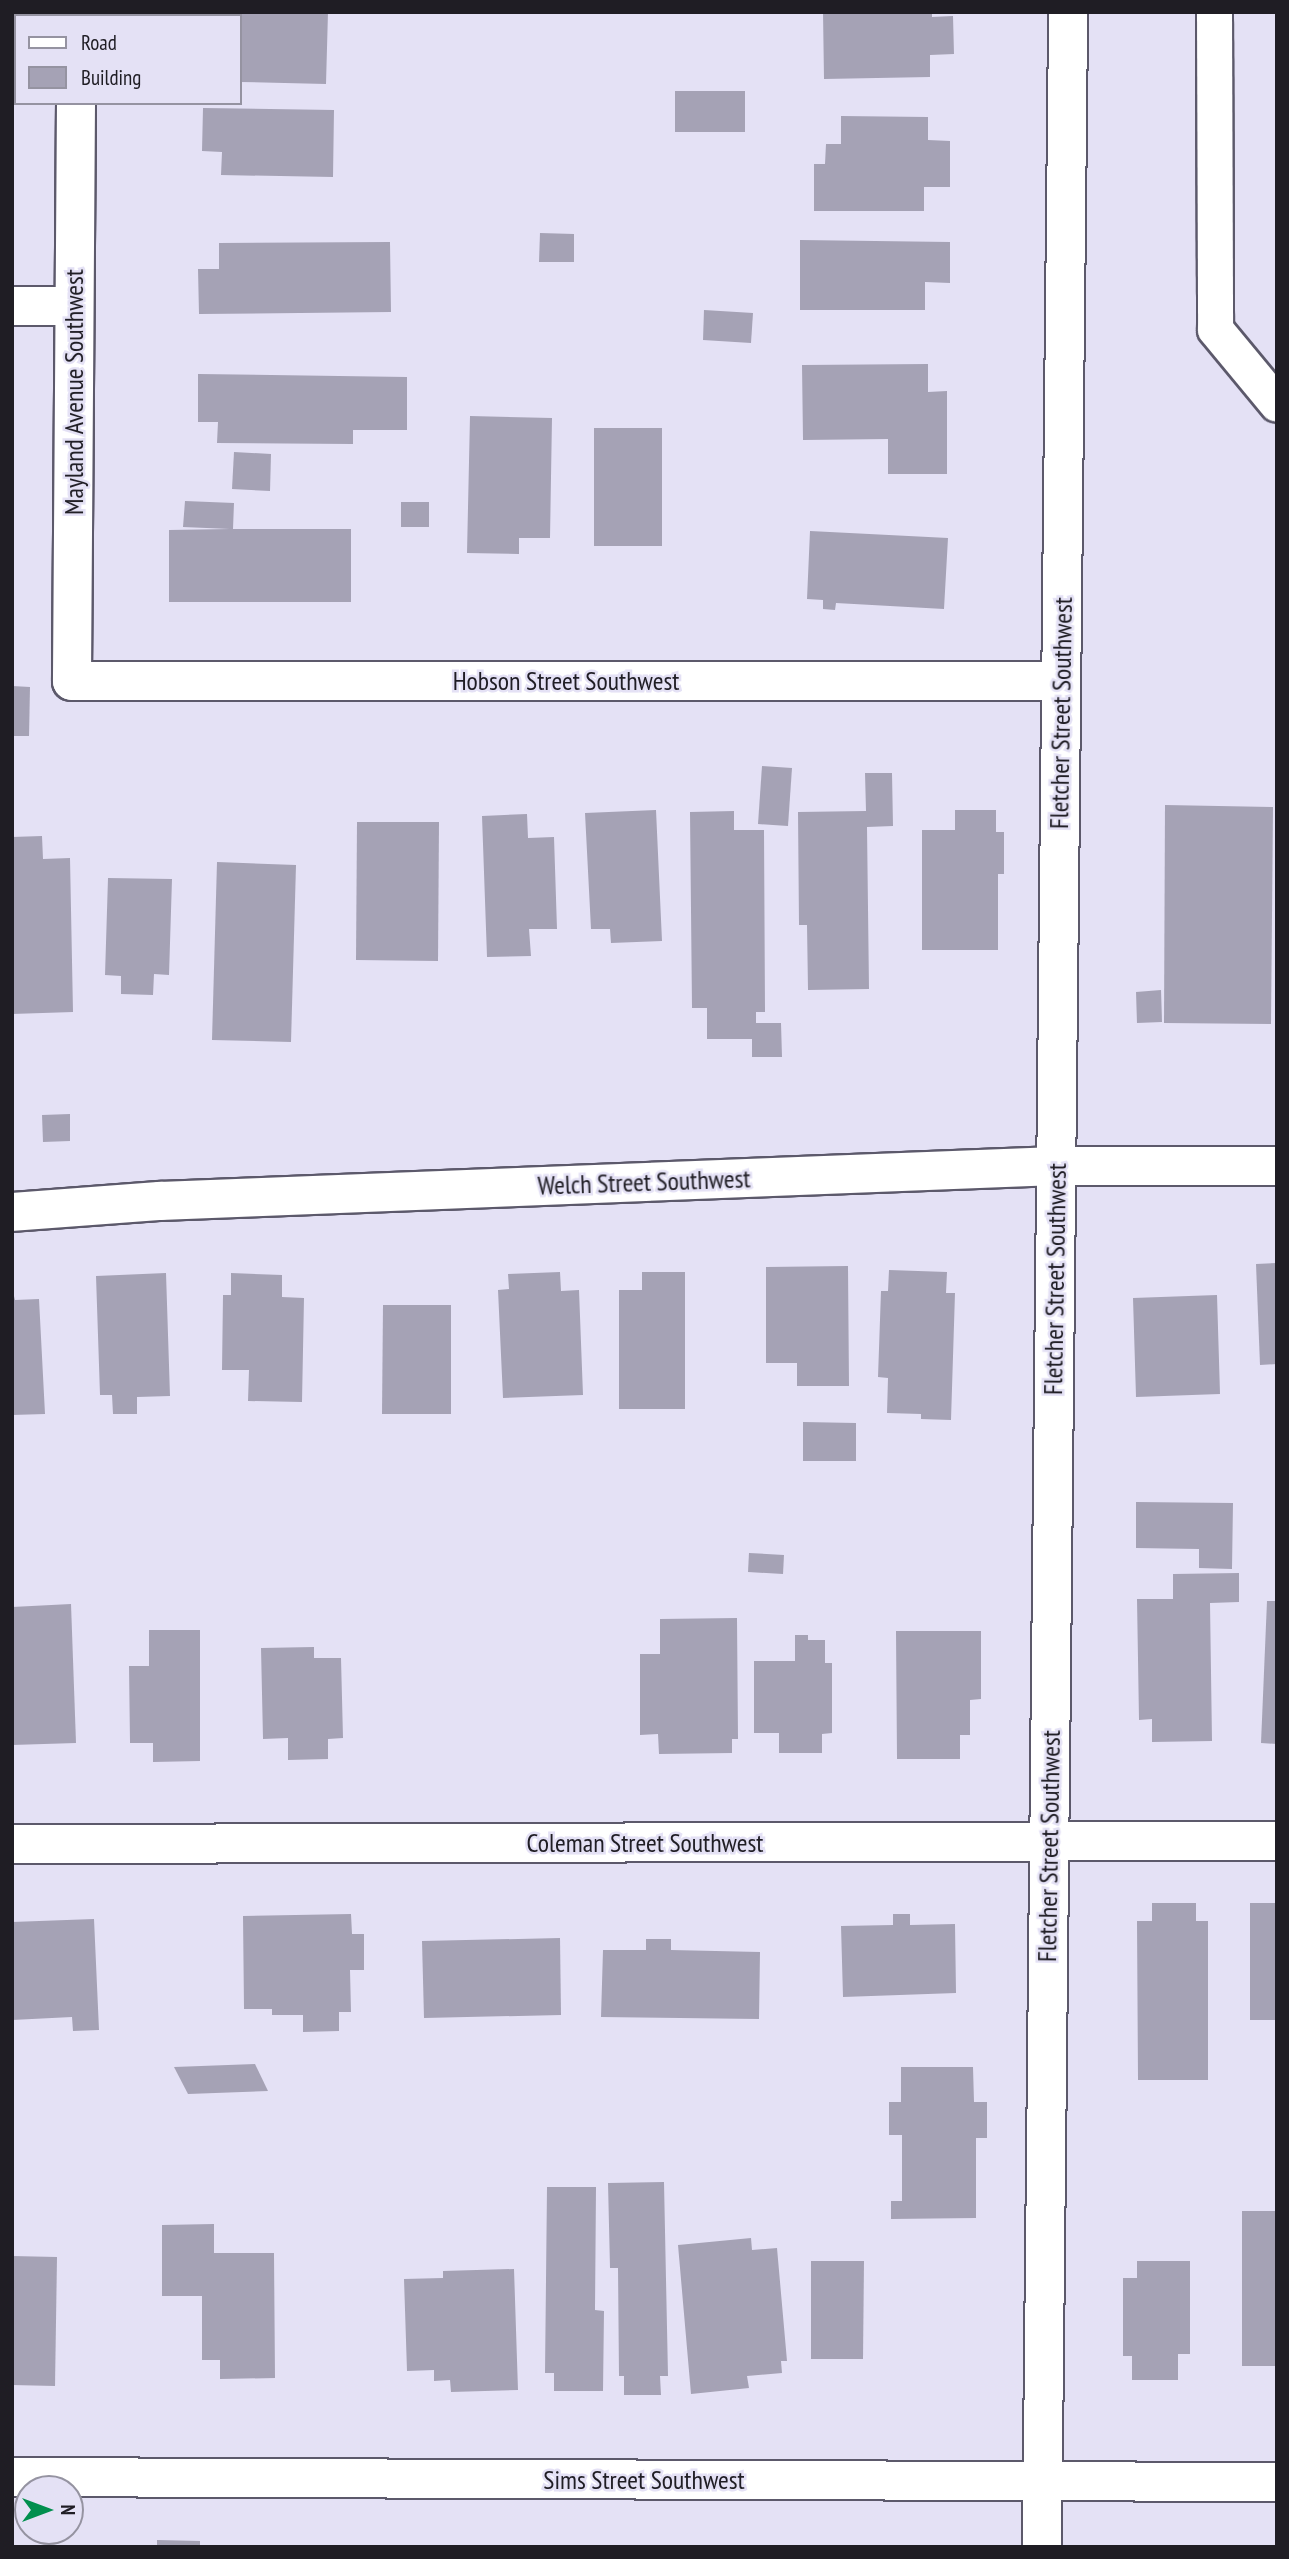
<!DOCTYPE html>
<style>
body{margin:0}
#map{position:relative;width:1289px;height:2559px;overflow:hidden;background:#e4e1f5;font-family:"PT Sans Narrow",sans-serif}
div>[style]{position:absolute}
.building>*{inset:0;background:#a5a2b5}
.roads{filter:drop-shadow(2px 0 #5c596b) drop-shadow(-2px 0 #5c596b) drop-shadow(0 2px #5c596b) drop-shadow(0 -2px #5c596b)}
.service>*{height:35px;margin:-17.5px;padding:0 17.5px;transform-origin:17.5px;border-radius:17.5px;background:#fff}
.minor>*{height:38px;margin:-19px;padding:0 19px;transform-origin:19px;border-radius:19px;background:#fff}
span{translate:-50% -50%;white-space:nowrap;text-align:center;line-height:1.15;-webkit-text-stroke:5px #e4e1f5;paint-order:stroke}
.street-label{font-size:26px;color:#1f1d24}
.frame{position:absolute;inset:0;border:14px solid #1f1d24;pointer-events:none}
.legend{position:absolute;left:14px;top:14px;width:228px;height:91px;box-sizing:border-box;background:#e4e1f5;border:2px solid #9593a1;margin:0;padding:9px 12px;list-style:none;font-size:21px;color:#1f1d24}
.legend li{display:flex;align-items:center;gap:14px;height:35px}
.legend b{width:35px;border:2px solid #9593a1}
.north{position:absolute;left:14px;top:2475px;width:70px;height:70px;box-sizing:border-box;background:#e4e1f5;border:2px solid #9593a1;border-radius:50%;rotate:90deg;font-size:19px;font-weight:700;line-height:28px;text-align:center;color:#1f1d24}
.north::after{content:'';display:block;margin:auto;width:24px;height:32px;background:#018f4e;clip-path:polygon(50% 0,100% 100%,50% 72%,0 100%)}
</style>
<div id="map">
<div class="building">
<i style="clip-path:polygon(225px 12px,328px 12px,326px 84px,240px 82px,240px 16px,225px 16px)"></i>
<i style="clip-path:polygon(823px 12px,932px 12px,932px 17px,953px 16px,954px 54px,930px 55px,930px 77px,824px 79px)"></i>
<i style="clip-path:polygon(675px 91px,745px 91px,745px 132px,675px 132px)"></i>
<i style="clip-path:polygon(203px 108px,334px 110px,333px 177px,221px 175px,222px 152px,202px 151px)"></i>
<i style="clip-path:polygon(841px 116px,928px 117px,928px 140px,950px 141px,950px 187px,924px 187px,924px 211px,814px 211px,814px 164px,825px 164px,826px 144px,841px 144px)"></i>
<i style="clip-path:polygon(540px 233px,574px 234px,574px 262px,539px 262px)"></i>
<i style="clip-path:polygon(800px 240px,950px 242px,950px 283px,925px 282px,925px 310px,800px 310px)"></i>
<i style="clip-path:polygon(390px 242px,391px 312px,199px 314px,198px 269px,219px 269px,219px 243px)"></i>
<i style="clip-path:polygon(704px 310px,753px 313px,751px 343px,703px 340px)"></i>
<i style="clip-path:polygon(928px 364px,928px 392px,947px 391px,947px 474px,888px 474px,888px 439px,803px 440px,802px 365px)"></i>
<i style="clip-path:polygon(198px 374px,407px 377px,407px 430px,353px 430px,353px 444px,217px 443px,218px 422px,198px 422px)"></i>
<i style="clip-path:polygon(470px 416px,552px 418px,550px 538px,519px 538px,519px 554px,467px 553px)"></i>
<i style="clip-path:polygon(594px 428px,662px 428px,662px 546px,594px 546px)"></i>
<i style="clip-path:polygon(234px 452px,271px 454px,270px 491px,232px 489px)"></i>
<i style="clip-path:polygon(185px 501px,234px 503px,233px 529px,351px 529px,351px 602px,169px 602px,169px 530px,230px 529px,183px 527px)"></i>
<i style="clip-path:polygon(401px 502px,429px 502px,429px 527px,401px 527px)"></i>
<i style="clip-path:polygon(810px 531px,948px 538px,944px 609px,836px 603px,835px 610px,823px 609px,823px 600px,807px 599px)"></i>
<i style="clip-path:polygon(12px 686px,30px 687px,29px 736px,12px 736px)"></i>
<i style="clip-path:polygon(762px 766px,792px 768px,788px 826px,758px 824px)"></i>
<i style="clip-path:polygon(865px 773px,892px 773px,893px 826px,867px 827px,869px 989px,808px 990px,807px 925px,799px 925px,798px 812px,866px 811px)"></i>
<i style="clip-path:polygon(1165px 805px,1273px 807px,1271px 1024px,1164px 1023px)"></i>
<i style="clip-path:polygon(656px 810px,662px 941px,611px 943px,610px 929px,591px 929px,585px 813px)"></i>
<i style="clip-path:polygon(955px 810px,996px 810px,996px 832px,1004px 832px,1004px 874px,998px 874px,998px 950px,922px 950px,922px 830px,955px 830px)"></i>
<i style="clip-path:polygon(734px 811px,734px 830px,764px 830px,765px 1012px,756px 1012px,756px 1023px,781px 1023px,782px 1057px,752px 1057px,752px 1039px,707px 1039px,707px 1008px,692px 1008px,690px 812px)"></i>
<i style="clip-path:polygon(527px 814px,528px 838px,554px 837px,557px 929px,529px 929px,531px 956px,487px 957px,482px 816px)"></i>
<i style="clip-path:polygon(357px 822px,439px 822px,438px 961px,356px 960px)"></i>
<i style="clip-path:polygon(42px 836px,43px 859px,70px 858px,73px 1012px,12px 1014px,12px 837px)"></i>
<i style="clip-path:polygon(217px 862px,296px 865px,291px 1042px,212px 1040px)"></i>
<i style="clip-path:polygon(108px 878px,172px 879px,169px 975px,154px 974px,153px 995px,121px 994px,121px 976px,105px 975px)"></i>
<i style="clip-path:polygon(1161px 990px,1162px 1022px,1137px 1023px,1136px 992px)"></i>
<i style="clip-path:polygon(70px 1114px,70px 1141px,43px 1142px,42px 1115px)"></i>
<i style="clip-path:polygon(1277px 1263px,1277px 1364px,1260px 1365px,1256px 1264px)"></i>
<i style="clip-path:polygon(848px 1266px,849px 1386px,797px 1386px,797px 1363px,766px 1363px,766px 1267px)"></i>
<i style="clip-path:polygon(889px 1270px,947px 1272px,946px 1293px,955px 1293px,951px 1420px,921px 1419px,921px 1414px,887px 1413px,888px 1378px,878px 1377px,881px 1291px,888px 1291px)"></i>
<i style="clip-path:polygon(560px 1272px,561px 1291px,579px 1290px,583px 1395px,503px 1398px,498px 1290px,509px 1289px,508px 1274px)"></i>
<i style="clip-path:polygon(642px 1272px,685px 1272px,685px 1409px,619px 1409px,619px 1290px,642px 1290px)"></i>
<i style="clip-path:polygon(166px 1273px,170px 1396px,137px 1397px,137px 1414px,113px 1414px,112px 1395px,100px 1395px,96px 1276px)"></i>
<i style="clip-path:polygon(231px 1273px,282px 1275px,282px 1297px,304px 1298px,302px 1402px,248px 1401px,249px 1370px,222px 1370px,223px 1295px,231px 1295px)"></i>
<i style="clip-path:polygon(12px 1288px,15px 1300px,39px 1299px,45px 1414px,12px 1415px)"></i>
<i style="clip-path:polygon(1217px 1295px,1220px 1394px,1136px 1397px,1133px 1298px)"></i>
<i style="clip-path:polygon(383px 1305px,451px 1305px,451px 1414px,382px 1414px)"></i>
<i style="clip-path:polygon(803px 1422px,856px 1423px,856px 1461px,803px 1461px)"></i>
<i style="clip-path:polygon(1136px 1502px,1233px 1503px,1232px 1569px,1199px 1568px,1199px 1549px,1136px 1548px)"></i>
<i style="clip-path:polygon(749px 1553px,784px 1555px,783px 1574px,748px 1572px)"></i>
<i style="clip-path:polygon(1239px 1573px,1239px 1602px,1210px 1603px,1212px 1741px,1152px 1742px,1152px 1719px,1139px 1720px,1137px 1599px,1173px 1599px,1173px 1574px)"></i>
<i style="clip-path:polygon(1267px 1601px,1277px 1601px,1277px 1744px,1261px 1743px)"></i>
<i style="clip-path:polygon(71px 1604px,76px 1743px,12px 1745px,12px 1607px)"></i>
<i style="clip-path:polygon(737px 1618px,738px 1739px,732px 1739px,732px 1753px,659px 1754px,658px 1734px,640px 1735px,640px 1654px,660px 1654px,660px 1619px)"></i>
<i style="clip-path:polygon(149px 1630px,200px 1630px,200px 1761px,153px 1762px,153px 1743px,130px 1743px,129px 1666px,149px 1666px)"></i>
<i style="clip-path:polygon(896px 1631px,981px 1631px,981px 1699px,970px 1700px,970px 1735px,960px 1735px,960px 1759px,897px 1759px)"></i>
<i style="clip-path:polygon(795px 1635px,808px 1635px,808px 1640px,825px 1640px,825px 1663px,832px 1663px,832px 1733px,822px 1734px,822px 1753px,779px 1753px,779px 1733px,754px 1733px,754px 1661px,795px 1661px)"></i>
<i style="clip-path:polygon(314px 1647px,314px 1658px,341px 1658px,343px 1738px,328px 1739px,328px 1759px,288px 1760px,288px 1738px,263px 1739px,261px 1648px)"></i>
<i style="clip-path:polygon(1152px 1903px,1196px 1903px,1196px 1921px,1208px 1921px,1208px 2080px,1138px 2080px,1137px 1921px,1152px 1921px)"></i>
<i style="clip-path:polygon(1250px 1903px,1277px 1903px,1277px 2020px,1250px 2020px)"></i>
<i style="clip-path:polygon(351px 1914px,352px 1934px,364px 1934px,364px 1970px,350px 1970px,351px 2012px,339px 2012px,339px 2031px,303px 2032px,303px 2015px,272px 2015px,272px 2009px,244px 2009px,243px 1916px)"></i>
<i style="clip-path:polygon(893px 1914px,910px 1914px,910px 1925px,955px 1924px,956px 1993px,843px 1997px,841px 1926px,893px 1925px)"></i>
<i style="clip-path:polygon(94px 1919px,99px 2030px,73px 2031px,72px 2017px,12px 2020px,12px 1922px)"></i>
<i style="clip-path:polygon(560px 1938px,561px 2015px,424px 2018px,422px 1941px)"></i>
<i style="clip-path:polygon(646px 1939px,671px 1939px,671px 1950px,760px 1952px,759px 2019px,601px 2017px,603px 1950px,646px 1950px)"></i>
<i style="clip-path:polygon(255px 2064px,268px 2091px,188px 2094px,174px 2067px)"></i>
<i style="clip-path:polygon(901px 2067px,973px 2067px,974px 2102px,987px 2102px,987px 2138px,976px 2138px,976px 2218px,891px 2219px,891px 2201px,902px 2201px,902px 2135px,889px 2135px,889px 2102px,901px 2102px)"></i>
<i style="clip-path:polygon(664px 2182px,668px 2376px,660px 2376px,661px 2395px,624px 2395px,624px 2376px,619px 2376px,618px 2268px,610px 2268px,608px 2183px)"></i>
<i style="clip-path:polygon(547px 2187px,596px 2187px,595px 2310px,604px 2311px,603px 2391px,554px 2391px,554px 2373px,545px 2373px)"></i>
<i style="clip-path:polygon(1242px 2211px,1277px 2211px,1277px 2366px,1242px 2366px)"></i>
<i style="clip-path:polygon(214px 2224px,214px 2253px,274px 2253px,275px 2378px,220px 2379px,220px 2360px,202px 2360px,202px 2296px,162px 2296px,162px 2225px)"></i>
<i style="clip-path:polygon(751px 2238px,752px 2250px,777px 2248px,787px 2361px,781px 2361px,782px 2373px,747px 2376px,749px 2388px,691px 2394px,678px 2245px)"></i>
<i style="clip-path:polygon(12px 2256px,57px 2257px,55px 2386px,12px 2385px)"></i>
<i style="clip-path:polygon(811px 2261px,864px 2261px,863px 2359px,811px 2359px)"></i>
<i style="clip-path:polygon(1137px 2261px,1190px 2261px,1190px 2354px,1178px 2354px,1178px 2380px,1132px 2380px,1132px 2356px,1123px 2356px,1123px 2278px,1137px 2278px)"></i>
<i style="clip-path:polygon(514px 2269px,518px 2390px,451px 2392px,450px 2380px,434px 2381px,434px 2370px,407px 2371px,404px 2279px,443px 2278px,443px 2271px)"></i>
<i style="clip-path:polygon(157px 2540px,200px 2541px,200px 2547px,157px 2547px)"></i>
</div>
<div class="roads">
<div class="service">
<i style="left:1214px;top:12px;width:317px;rotate:89.8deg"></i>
<i style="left:1215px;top:329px;width:97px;rotate:50.4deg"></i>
</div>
<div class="minor">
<i style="left:77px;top:16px;width:4px;rotate:-90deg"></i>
<i style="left:76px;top:103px;width:578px;rotate:90.4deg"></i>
<i style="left:72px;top:681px;width:989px"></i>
<i style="left:12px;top:306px;width:62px"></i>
<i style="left:12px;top:1212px;width:148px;rotate:-4.3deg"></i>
<i style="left:160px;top:1201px;width:897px;rotate:-2.24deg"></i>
<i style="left:1056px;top:1166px;width:221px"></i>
<i style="left:12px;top:1844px;width:1265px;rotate:-0.14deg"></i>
<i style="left:12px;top:2477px;width:1265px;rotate:0.23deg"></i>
<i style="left:1042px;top:2547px;width:2535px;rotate:-89.41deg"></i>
</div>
</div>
<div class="street-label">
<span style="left:74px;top:392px;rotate:-90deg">Mayland Avenue Southwest</span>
<span style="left:566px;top:681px">Hobson Street Southwest</span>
<span style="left:1061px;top:713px;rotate:-89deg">Fletcher Street Southwest</span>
<span style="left:644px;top:1182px;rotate:-2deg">Welch Street Southwest</span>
<span style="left:1055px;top:1279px;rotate:-89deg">Fletcher Street Southwest</span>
<span style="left:645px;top:1843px">Coleman Street Southwest</span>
<span style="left:1049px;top:1846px;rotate:-89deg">Fletcher Street Southwest</span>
<span style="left:644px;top:2480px">Sims Street Southwest</span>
</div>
<div class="frame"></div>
<ul class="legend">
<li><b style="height:9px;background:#fff"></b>Road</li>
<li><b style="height:19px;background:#a5a2b5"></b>Building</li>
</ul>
<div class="north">N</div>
</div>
